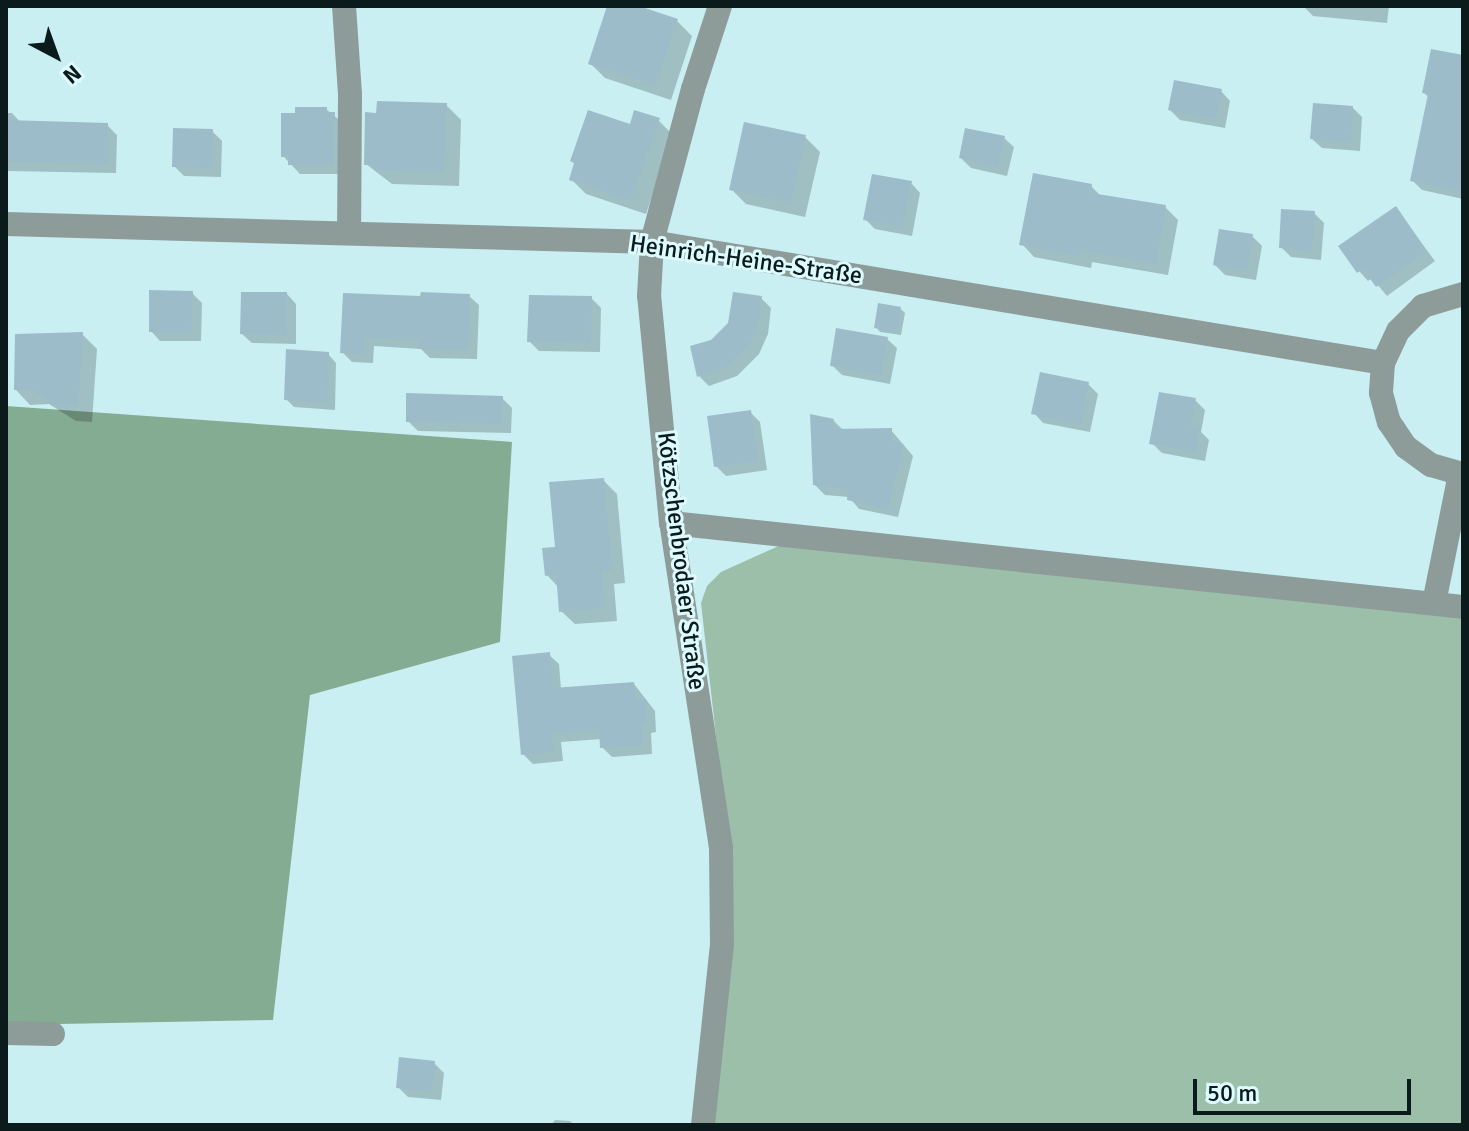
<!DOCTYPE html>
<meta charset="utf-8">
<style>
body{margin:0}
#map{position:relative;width:1469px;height:1131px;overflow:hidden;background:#c9eff3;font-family:Signika,sans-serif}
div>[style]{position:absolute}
.green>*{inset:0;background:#9bbfa8}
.forest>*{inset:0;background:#84ac93}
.shadow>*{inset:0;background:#0003}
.building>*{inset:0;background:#9cbcca}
.minor>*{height:24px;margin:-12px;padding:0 12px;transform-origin:12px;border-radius:12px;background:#8d9c99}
span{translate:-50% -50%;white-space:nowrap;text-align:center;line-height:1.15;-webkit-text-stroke:6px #ddfbfe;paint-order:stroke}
.street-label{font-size:24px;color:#0b1a1b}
.frame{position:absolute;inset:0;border:8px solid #0b1a1b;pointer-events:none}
.north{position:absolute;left:16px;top:16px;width:80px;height:80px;-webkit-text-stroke:6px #ddfbfe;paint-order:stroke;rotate:139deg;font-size:22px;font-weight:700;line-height:32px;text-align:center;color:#0b1a1b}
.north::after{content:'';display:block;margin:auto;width:28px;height:36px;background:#0b1a1b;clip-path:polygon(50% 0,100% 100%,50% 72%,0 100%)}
.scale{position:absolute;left:1193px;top:1079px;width:218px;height:36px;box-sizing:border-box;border:4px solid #0b1a1b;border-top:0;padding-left:10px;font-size:24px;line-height:28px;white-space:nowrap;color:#0b1a1b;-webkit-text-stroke:6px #ddfbfe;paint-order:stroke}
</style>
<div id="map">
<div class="green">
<i style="clip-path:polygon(783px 544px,1463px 612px,1463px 1125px,713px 1125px,718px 754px,701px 603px,707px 586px,721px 572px)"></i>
</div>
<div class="forest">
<i style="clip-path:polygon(6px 406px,512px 442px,500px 642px,310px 695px,273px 1020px,6px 1025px)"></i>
</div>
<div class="shadow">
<i style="clip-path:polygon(609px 6px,632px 6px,677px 21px,692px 36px,671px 100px,605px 78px,590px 63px)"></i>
<i style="clip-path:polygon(1303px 6px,1389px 6px,1387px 23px,1313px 16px)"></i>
<i style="clip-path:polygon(1463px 56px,1463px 199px,1422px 190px,1412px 180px,1430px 98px,1424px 93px)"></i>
<i style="clip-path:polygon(1221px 91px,1230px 101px,1225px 128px,1180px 120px,1170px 110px)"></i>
<i style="clip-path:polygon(446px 105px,461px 120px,459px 186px,392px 184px,366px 164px)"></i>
<i style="clip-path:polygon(1353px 108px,1362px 117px,1360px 151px,1322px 148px,1312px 139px)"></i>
<i style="clip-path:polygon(326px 109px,344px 124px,344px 174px,300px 174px,283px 156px)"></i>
<i style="clip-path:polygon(6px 113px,12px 113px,21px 123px,107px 125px,117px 135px,116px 173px,6px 171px)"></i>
<i style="clip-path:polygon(658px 120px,673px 135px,646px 214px,586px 194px,571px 179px,576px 164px,631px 127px)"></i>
<i style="clip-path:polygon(212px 131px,222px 141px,221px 177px,184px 176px,174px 166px)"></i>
<i style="clip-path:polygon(805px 137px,820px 152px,805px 217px,746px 204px,731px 189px)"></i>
<i style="clip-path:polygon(1004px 138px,1014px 147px,1007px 176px,971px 168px,961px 158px)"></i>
<i style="clip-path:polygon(911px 183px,920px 193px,912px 236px,875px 229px,865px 219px)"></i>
<i style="clip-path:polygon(1091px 186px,1101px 196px,1165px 207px,1178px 220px,1168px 275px,1092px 262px,1091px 268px,1034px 257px,1022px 244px)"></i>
<i style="clip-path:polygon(1396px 209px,1435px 261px,1387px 296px,1372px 278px,1368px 281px,1359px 271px)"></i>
<i style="clip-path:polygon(1314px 213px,1324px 223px,1321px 260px,1291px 257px,1281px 247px)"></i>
<i style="clip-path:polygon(1252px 236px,1262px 246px,1256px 280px,1225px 275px,1215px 265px)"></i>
<i style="clip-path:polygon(192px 293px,202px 303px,201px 341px,160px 341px,151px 331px)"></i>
<i style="clip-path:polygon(287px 294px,296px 304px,296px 344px,252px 343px,242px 334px)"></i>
<i style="clip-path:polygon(469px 296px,479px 305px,477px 359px,430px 358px,421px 349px,374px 346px,373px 363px,352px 362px,342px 352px,422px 298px)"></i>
<i style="clip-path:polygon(591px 298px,601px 308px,600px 352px,539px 351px,529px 341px)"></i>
<i style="clip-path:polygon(761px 298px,771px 308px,768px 334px,759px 354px,737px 376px,709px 386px,699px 376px,693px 348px,712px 342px)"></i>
<i style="clip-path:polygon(901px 309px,905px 313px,901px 335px,880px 332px,876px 327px)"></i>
<i style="clip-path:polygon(82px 334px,97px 349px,92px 422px,76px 421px,49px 404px,30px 405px,16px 390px)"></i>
<i style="clip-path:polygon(887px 339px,897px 348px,890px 384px,842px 375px,832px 365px)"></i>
<i style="clip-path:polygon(328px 354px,336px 363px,335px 410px,294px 407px,286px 399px)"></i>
<i style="clip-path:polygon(1088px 384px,1098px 394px,1090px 432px,1043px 423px,1034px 413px)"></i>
<i style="clip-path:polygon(502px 398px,512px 408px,511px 433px,418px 431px,408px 421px)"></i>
<i style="clip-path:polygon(1195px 400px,1205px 410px,1201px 432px,1209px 440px,1205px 461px,1162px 453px,1152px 443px)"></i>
<i style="clip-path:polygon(750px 412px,760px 422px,767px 470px,726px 476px,716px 466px)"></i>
<i style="clip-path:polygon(833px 420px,843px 430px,891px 430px,913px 456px,898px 517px,859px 509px,849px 497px,825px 495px,815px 485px)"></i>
<i style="clip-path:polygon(603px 480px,617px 494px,625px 583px,614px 584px,617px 621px,575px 624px,561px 611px,559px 588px,547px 575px,557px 549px)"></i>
<i style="clip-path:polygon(549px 655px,559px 664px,561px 689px,634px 684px,655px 711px,656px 732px,651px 733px,652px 754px,612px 757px,602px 747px,602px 739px,561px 742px,563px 761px,533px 764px,523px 754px)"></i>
<i style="clip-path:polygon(434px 1063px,444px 1073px,441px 1100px,408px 1097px,398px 1087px)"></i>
<i style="clip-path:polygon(555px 1120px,570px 1121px,574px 1125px,551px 1125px)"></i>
</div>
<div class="building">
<i style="clip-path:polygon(607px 6px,639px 6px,678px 19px,656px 86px,588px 64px)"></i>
<i style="clip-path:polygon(1431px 49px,1463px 55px,1460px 191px,1410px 181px,1428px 94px,1422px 93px)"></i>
<i style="clip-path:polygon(1174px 80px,1222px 89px,1216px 119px,1168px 110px)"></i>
<i style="clip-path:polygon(377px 101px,447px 103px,444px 172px,374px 170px,375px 165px,364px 165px,365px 112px,376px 113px)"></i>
<i style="clip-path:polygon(1313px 103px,1353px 106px,1351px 142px,1310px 139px)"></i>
<i style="clip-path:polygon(295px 107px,327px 107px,327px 112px,335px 112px,334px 165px,288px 165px,288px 157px,281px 157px,281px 113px,295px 113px)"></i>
<i style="clip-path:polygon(588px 110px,630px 124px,634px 110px,660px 118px,631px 201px,569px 180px,574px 163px,570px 161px)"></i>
<i style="clip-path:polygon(6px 120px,108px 123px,107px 164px,6px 161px)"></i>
<i style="clip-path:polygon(744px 122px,806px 135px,791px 203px,729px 190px)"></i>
<i style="clip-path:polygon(173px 128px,213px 129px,212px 168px,172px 167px)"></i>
<i style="clip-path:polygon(965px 128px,1005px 136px,998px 167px,959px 158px)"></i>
<i style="clip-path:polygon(1033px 173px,1092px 184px,1091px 193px,1166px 205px,1156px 264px,1080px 251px,1079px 256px,1019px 245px)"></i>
<i style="clip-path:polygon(872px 174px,912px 181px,902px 227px,863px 220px)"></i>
<i style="clip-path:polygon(1396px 206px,1427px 251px,1376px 287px,1363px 269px,1357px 273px,1338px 246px)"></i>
<i style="clip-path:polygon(1281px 209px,1315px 211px,1312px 251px,1279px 248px)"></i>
<i style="clip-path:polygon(1219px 229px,1253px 234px,1247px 271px,1213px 265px)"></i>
<i style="clip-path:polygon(149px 290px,193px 291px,191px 332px,149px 332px)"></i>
<i style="clip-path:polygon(241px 292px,287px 292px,287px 335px,240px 334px)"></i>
<i style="clip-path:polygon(421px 292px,470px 294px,468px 350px,418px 349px,419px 340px,365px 337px,364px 354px,340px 353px,343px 293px,420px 296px)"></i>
<i style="clip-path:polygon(733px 292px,762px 296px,759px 324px,750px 344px,727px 366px,697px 377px,690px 346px,711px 340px,728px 323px)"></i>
<i style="clip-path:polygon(529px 295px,592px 296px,591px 343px,527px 342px)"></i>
<i style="clip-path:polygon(878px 303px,901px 307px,897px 332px,874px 328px)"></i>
<i style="clip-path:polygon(836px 328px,888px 337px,881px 375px,830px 366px)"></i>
<i style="clip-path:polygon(83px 332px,78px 407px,59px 407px,32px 390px,14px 390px,15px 334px)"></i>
<i style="clip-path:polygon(286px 349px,329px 352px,327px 402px,284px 400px)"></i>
<i style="clip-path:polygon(1040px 372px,1089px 382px,1081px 424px,1031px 414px)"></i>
<i style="clip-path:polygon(1159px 392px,1196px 398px,1191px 427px,1200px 428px,1196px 452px,1149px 444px)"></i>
<i style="clip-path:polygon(406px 393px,503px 396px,502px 424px,406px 422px)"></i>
<i style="clip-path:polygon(751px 410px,758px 461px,714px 467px,707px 416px)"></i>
<i style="clip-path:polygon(810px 414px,834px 419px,833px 429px,892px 428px,892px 440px,904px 445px,888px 509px,847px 500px,848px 489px,813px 485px)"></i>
<i style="clip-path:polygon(604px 478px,612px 570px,602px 571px,604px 608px,559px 612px,556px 574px,545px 576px,542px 548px,555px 547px,549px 482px)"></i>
<i style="clip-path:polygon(550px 652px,553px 688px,634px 682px,636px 700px,646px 699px,647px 723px,642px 724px,643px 745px,600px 748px,599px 730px,552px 733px,554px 752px,521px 755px,512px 656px)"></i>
<i style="clip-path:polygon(399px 1057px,435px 1061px,432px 1091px,396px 1088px)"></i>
</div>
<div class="minor">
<i style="left:344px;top:6px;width:89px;rotate:86.1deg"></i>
<i style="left:350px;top:95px;width:138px;rotate:90.4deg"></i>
<i style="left:6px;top:224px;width:646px;rotate:1.6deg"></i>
<i style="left:652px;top:242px;width:741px;rotate:9.4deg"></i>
<i style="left:1463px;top:294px;width:42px;rotate:163.3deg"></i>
<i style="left:1423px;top:306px;width:35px;rotate:135deg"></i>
<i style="left:1398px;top:331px;width:35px;rotate:115deg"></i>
<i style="left:1383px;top:363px;width:30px;rotate:94deg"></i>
<i style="left:1381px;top:393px;width:30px;rotate:75deg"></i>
<i style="left:1389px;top:422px;width:30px;rotate:56deg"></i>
<i style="left:1406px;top:447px;width:31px;rotate:36deg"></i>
<i style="left:1431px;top:465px;width:33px;rotate:16deg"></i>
<i style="left:671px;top:523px;width:796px;rotate:6.05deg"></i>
<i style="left:1434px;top:603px;width:132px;rotate:-78.6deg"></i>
<i style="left:6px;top:1033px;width:47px;rotate:1.2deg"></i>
<i style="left:703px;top:1125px;width:182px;rotate:-84deg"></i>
<i style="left:722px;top:944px;width:96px;rotate:-90.6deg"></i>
<i style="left:721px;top:848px;width:329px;rotate:-98.7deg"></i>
<i style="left:671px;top:523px;width:228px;rotate:-95.5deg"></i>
<i style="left:649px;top:296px;width:54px;rotate:-86.8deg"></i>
<i style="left:652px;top:242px;width:158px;rotate:-75deg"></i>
<i style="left:693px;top:89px;width:87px;rotate:-72deg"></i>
</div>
<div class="street-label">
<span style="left:746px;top:260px;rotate:8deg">Heinrich-Heine-Straße</span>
<span style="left:681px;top:561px;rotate:83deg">Kötzschenbrodaer Straße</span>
</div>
<div class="frame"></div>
<div class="north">N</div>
<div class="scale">50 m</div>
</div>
